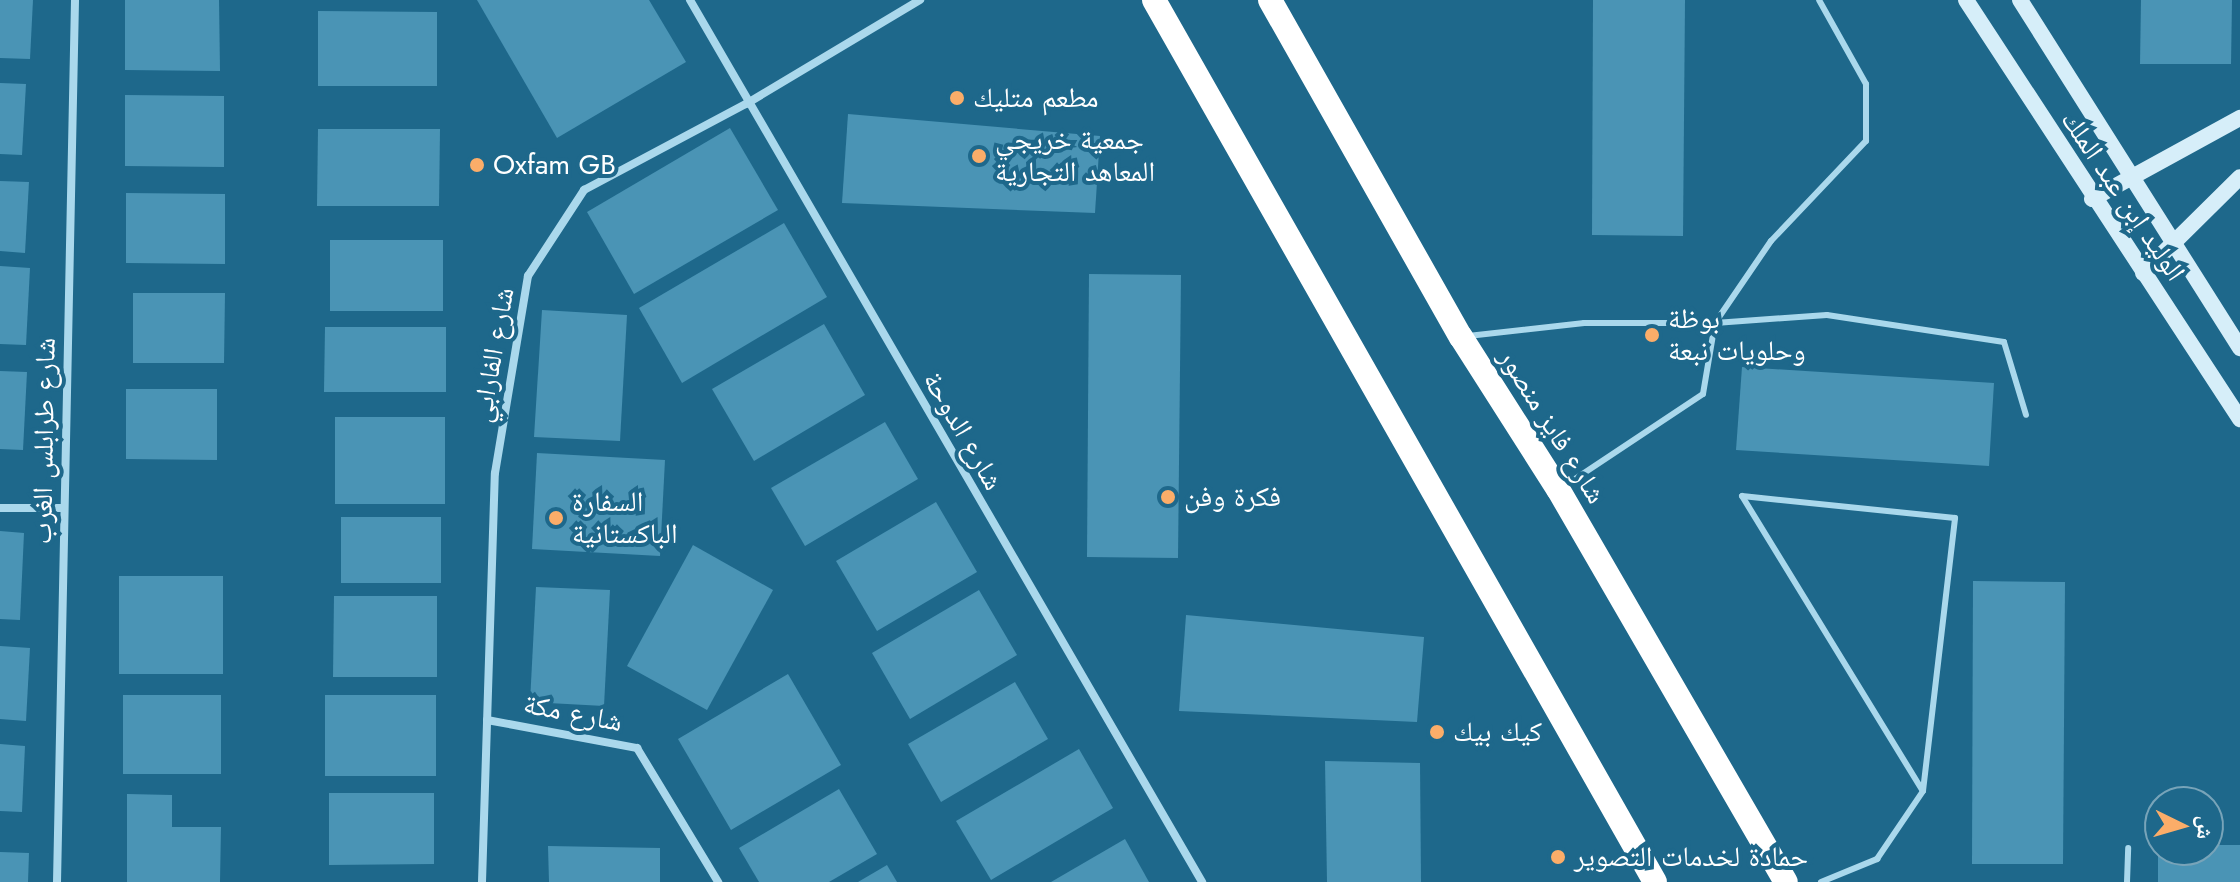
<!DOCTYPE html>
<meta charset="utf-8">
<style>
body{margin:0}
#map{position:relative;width:2240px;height:882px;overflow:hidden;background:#1e688b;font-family:Jost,"Noto Naskh Arabic",sans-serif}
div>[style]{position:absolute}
.building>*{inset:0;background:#4a94b5}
.lane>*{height:6px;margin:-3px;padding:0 3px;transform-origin:3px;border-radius:3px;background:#aad8ec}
.street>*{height:8px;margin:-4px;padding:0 4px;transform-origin:4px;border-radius:4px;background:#aad8ec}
.secondary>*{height:16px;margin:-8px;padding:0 8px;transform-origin:8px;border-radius:8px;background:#d6eef9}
.highway>*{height:24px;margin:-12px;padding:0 12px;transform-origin:12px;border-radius:12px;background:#fff}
.dots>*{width:22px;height:22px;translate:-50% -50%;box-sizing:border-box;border:4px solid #1e688b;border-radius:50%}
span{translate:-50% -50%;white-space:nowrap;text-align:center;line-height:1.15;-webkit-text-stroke:8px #1e688b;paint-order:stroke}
.poi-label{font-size:28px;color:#fff}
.left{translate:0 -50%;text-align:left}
.street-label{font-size:28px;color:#fff}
.north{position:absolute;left:2144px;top:786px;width:80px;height:80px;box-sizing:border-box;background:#1e688b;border:2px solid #78a4b9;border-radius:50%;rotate:95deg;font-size:22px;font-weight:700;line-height:32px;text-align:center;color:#fff}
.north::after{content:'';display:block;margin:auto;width:28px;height:36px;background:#fbad69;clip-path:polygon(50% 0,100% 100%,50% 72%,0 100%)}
</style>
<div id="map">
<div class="building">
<i style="clip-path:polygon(0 0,33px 0,30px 59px,0 58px)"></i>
<i style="clip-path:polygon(125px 0,219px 0,220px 71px,125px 70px)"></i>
<i style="clip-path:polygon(477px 0,649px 0,686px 62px,557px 138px)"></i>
<i style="clip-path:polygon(1593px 0,1685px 0,1683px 236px,1592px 235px)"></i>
<i style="clip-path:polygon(2141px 0,2232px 0,2231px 64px,2140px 64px)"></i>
<i style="clip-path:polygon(318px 11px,437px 12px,437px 86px,318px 86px)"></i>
<i style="clip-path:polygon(0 83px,26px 84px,22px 155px,0 154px)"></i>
<i style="clip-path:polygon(125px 95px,224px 96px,224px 167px,125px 166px)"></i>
<i style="clip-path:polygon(848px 114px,1100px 136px,1095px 213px,842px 203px)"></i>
<i style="clip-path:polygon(730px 128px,778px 210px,634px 294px,587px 212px)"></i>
<i style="clip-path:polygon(318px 129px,440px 129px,439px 206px,317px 206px)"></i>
<i style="clip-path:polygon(0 181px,29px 182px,25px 253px,0 251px)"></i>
<i style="clip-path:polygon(126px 193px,225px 194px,225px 264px,126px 263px)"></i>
<i style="clip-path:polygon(784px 223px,827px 297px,682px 383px,639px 308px)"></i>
<i style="clip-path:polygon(330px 240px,443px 240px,443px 311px,330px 311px)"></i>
<i style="clip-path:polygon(0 266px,30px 268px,26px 345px,0 344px)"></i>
<i style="clip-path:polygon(1089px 274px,1181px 275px,1178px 558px,1087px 557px)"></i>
<i style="clip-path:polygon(133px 293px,225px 293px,224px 363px,133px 363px)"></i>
<i style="clip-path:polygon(542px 310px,627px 315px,620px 441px,534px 437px)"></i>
<i style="clip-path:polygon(824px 324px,865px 395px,754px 461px,712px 389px)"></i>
<i style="clip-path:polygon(325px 327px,446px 327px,446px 392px,324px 392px)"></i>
<i style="clip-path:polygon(1742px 367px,1994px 383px,1989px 466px,1736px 450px)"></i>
<i style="clip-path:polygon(0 371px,27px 372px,23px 450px,0 449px)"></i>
<i style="clip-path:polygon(126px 389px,217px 389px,217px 460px,126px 459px)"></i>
<i style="clip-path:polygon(335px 417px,445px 417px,445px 504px,335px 504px)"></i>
<i style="clip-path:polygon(885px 422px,918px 479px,805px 546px,771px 488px)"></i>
<i style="clip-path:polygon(537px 453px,665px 460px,660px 556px,532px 549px)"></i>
<i style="clip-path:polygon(936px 502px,977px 572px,877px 631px,836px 561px)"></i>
<i style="clip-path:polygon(341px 517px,441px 517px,441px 583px,341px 583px)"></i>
<i style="clip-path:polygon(0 531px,24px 533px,20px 620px,0 619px)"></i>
<i style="clip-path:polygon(693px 545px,773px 590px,707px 710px,627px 666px)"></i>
<i style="clip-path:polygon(119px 576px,223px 576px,223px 674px,119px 674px)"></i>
<i style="clip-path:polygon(1973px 581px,2065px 582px,2063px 864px,1972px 864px)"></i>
<i style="clip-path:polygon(536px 587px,610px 590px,604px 706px,530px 702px)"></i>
<i style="clip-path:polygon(979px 590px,1017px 655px,910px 719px,872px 653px)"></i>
<i style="clip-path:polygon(334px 596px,437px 596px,437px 677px,333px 677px)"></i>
<i style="clip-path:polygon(1186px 615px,1424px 637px,1417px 722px,1179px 711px)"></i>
<i style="clip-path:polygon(0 646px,30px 648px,26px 721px,0 719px)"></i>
<i style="clip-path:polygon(788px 674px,841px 765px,731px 830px,678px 739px)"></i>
<i style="clip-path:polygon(1015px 682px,1048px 739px,941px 802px,908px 744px)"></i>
<i style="clip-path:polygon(123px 695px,221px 695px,221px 774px,123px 774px)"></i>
<i style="clip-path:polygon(325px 695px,436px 695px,436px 776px,325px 776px)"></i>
<i style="clip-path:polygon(0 744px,25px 746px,22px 812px,0 811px)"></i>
<i style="clip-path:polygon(1079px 749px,1113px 808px,991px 880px,956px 821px)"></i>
<i style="clip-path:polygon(1325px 761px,1420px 763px,1421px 882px,1327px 882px)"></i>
<i style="clip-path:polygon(839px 789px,877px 854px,829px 882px,759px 882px,739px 848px)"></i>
<i style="clip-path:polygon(329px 793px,434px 793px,434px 864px,329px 865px)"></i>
<i style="clip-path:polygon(127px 794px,172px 795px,172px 827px,221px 827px,220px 882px,127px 882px)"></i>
<i style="clip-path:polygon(1125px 839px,1149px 882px,1051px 882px)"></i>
<i style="clip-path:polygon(2208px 845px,2240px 845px,2240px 882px,2158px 882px,2158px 850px,2208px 850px)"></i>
<i style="clip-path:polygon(548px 846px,660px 848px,660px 882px,549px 882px)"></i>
<i style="clip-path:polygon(0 852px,29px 853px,28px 882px,0 882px)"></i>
<i style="clip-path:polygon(887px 865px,897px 882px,858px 882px)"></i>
</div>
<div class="lane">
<i style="left:1468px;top:336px;width:117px;rotate:-6.4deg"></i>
<i style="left:1584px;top:323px;width:131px"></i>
<i style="left:1715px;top:323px;width:99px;rotate:-55.7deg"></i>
<i style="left:1771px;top:241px;width:138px;rotate:-46.5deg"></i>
<i style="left:1866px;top:141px;width:57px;rotate:-90deg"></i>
<i style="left:1866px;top:84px;width:96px;rotate:-119.2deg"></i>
<i style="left:1563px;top:487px;width:168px;rotate:-33.6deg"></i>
<i style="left:1703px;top:394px;width:72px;rotate:-80.4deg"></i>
<i style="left:1715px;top:323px;width:112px;rotate:-4.1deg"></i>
<i style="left:1827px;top:315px;width:179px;rotate:8.7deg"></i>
<i style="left:2004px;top:342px;width:76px;rotate:73.2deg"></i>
<i style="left:1821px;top:882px;width:61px;rotate:-22.3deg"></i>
<i style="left:1877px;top:859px;width:82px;rotate:-55.9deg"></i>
<i style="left:1923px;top:791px;width:275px;rotate:-83.3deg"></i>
<i style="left:1955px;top:518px;width:214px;rotate:-174.1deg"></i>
<i style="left:1742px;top:496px;width:346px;rotate:58.5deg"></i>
<i style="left:2127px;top:882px;width:34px;rotate:-88deg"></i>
</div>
<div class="street">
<i style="left:690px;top:0;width:1020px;rotate:59.86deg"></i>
<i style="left:0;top:508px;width:64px"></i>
<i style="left:487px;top:720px;width:153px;rotate:10.6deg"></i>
<i style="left:637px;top:748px;width:157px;rotate:58.8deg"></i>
<i style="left:57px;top:882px;width:882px;rotate:-88.83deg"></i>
<i style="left:482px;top:882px;width:409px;rotate:-88.2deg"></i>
<i style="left:495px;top:473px;width:200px;rotate:-80.5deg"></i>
<i style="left:528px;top:276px;width:103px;rotate:-56.9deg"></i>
<i style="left:584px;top:190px;width:183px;rotate:-28deg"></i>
<i style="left:746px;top:104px;width:203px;rotate:-30.9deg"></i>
</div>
<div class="secondary">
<i style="left:1966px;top:0;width:501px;rotate:56.82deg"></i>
<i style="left:2020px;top:0;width:412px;rotate:57.7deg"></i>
<i style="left:2092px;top:199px;width:169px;rotate:-28.7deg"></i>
<i style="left:2143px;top:273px;width:136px;rotate:-44.7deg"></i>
</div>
<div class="highway">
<i style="left:1154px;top:0;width:1014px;rotate:60.4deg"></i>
<i style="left:1270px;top:0;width:387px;rotate:60.5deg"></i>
<i style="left:1461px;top:337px;width:180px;rotate:57.5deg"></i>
<i style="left:1558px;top:489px;width:454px;rotate:59.9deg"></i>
</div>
<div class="dots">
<i style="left:957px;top:98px;background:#fbad69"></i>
<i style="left:979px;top:156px;background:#fbad69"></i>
<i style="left:477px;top:165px;background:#fbad69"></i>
<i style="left:1652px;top:335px;background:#fbad69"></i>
<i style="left:1168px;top:497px;background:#fbad69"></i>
<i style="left:556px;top:518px;background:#fbad69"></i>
<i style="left:1437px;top:732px;background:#fbad69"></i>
<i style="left:1558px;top:857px;background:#fbad69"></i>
</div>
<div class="poi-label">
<span class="left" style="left:973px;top:98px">مطعم متليك</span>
<span class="left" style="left:995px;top:156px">جمعية خريجي<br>المعاهد التجارية</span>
<span class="left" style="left:493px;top:165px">Oxfam GB</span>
<span class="left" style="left:1668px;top:335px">بوظة<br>وحلويات نبعة</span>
<span class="left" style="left:1184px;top:497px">فكرة وفن</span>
<span class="left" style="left:572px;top:518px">السفارة<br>الباكستانية</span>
<span class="left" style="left:1453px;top:732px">كيك بيك</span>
<span class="left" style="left:1574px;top:857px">حمادة لخدمات التصوير</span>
</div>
<div class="street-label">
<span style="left:2123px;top:196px;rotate:56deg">الوليد إبن عبد الملك</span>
<span style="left:493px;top:355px;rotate:-80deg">شارع الفارابي</span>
<span style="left:1552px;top:426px;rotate:58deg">شارع فايز منصور</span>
<span style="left:963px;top:431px;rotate:60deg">شارع الدوحة</span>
<span style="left:44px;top:441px;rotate:-89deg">شارع طرابلس الغرب</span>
<span style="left:573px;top:713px;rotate:11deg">شارع مكة</span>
</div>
<div class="north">ش</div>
</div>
